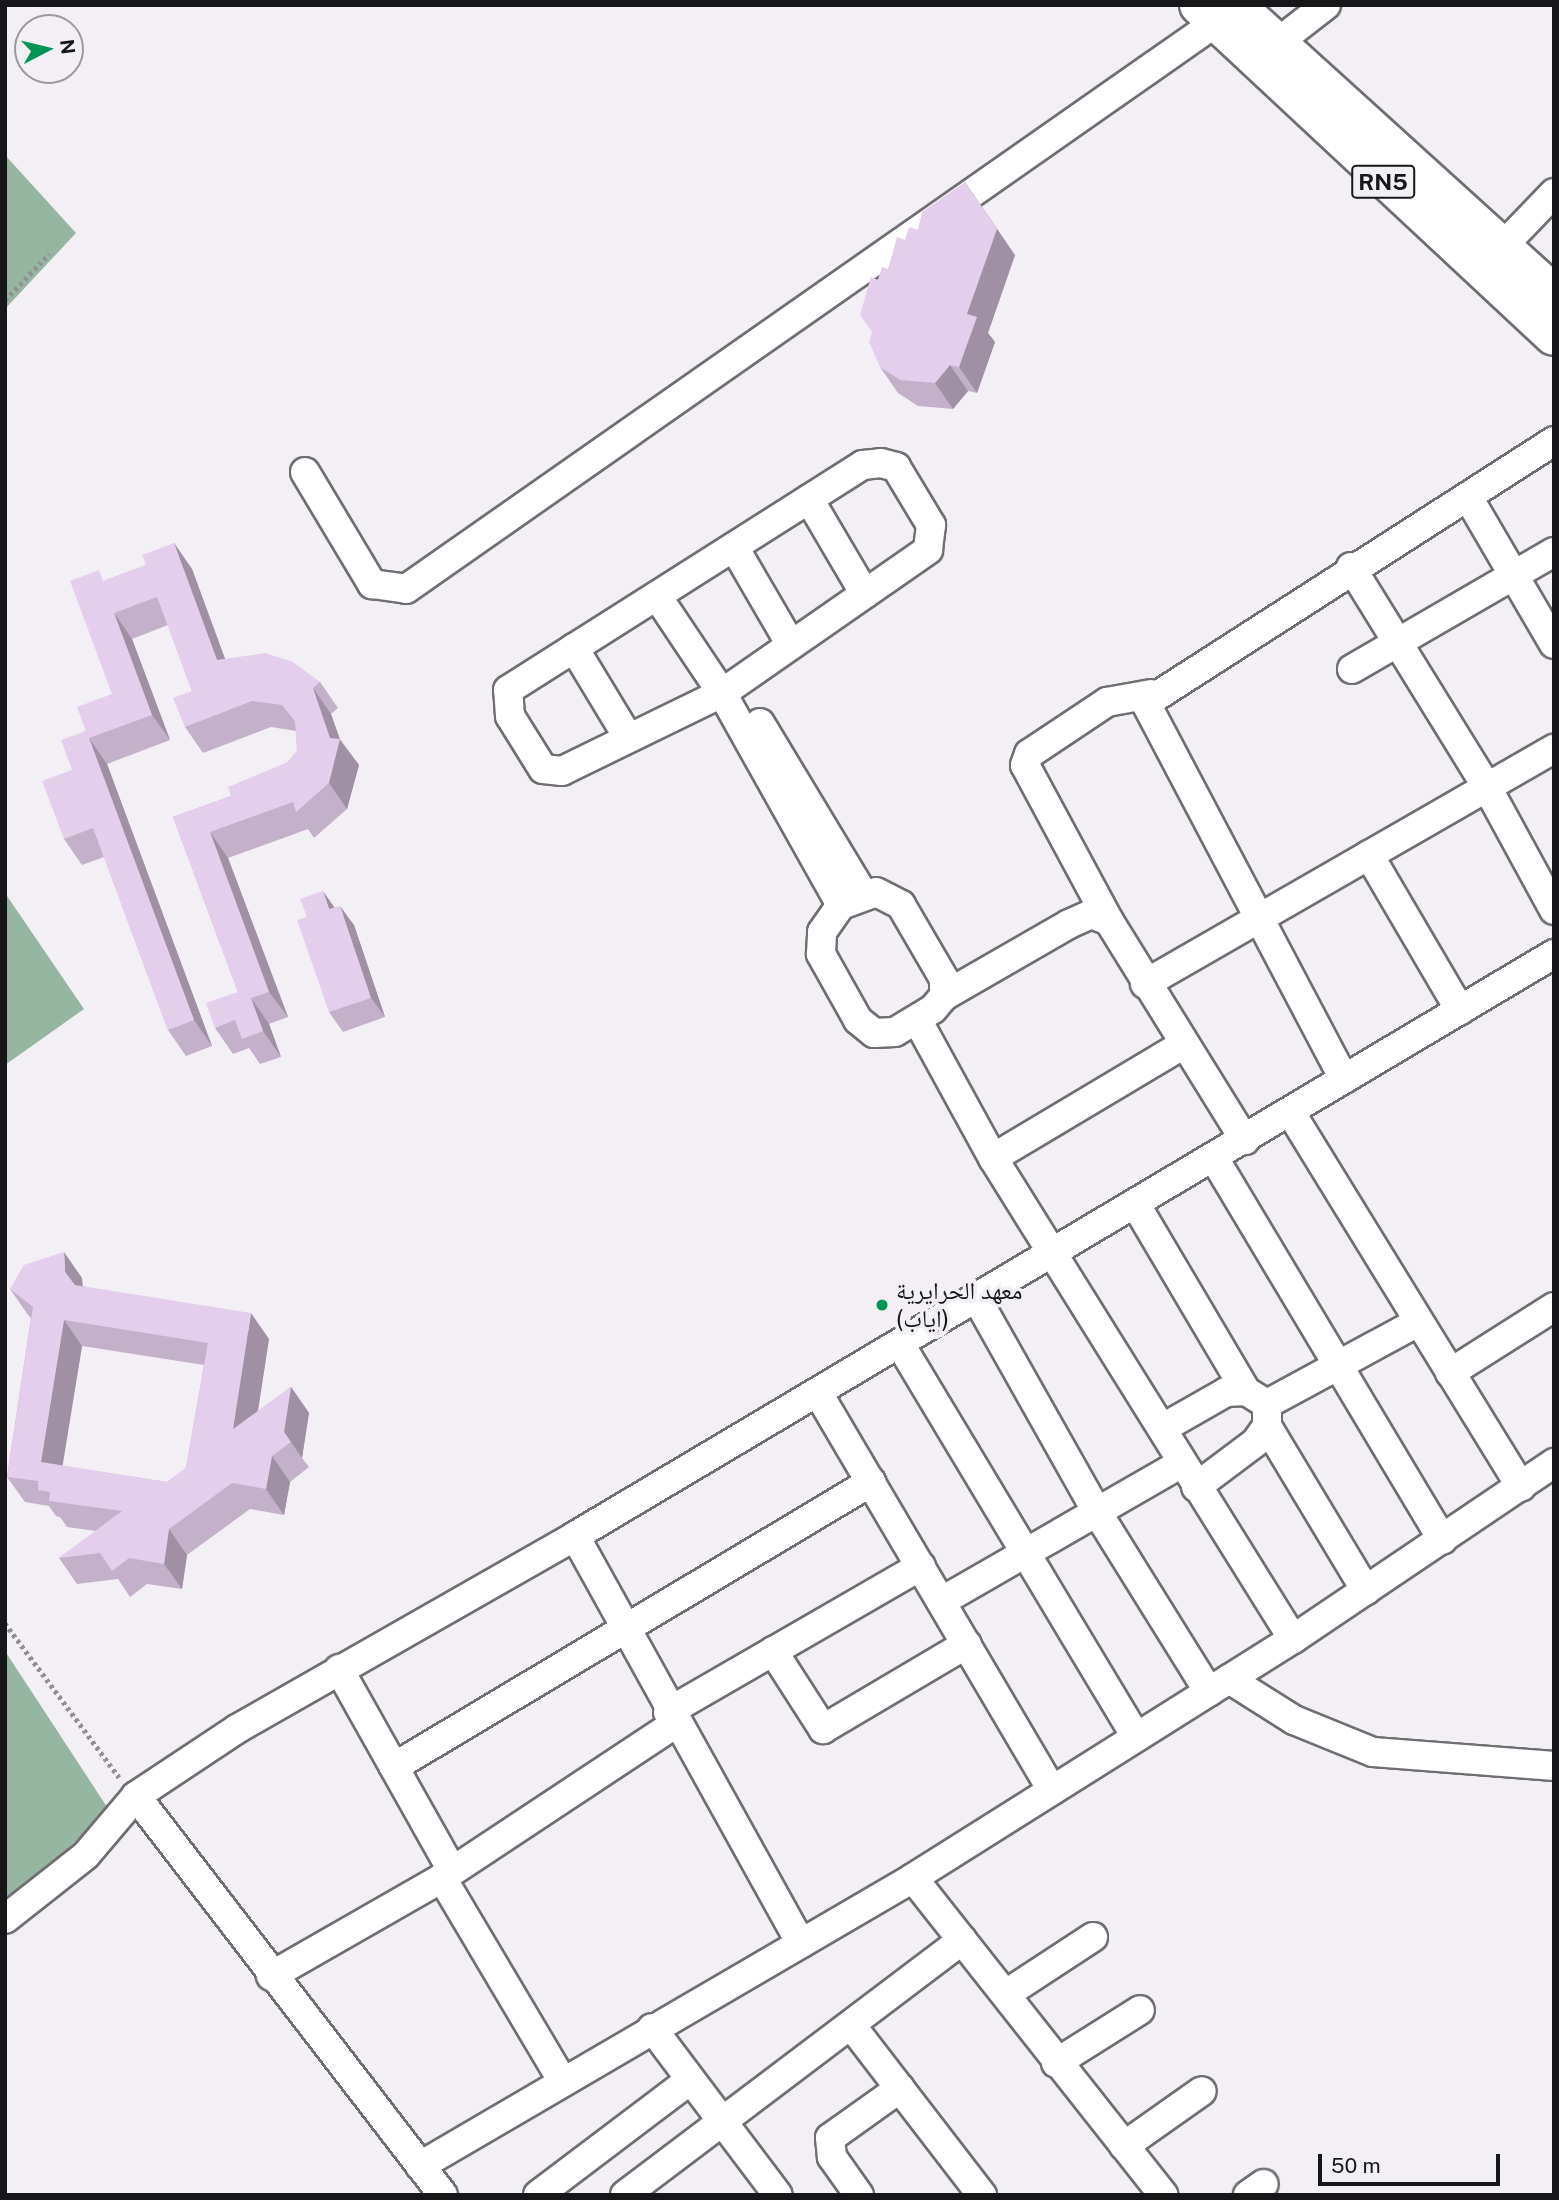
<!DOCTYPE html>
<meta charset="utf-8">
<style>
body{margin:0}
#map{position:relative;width:1559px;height:2200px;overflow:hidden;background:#f3f0f5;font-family:"Public Sans","Noto Naskh Arabic",sans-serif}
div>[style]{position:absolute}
.forest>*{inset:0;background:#97b6a1}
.path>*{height:4.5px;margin-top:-2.25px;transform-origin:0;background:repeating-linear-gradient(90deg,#929094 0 3.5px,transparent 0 7px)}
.roads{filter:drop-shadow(2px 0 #706e72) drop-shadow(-2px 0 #706e72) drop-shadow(0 2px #706e72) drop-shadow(0 -2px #706e72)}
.minor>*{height:28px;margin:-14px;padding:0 14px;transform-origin:14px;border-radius:14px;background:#fff}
.trunk>*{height:38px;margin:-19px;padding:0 19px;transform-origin:19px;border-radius:19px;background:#fff}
.wall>*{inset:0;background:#c3b1ca}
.shaded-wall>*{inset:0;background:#9f90a4}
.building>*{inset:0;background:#e3ceeb}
.dots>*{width:19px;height:19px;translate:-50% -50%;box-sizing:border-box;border:4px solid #f3f0f5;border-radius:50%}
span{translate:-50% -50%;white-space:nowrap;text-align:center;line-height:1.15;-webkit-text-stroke:7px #f3f0f5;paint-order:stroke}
.shield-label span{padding:2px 5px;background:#f3f0f5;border:2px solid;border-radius:5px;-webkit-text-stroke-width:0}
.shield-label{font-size:23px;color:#171618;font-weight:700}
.poi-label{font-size:24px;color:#171618}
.left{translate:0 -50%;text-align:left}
.frame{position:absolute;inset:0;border:7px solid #171618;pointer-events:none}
.north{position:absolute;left:14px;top:14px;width:70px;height:70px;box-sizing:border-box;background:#f3f0f5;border:2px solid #9b999d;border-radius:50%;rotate:83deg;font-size:19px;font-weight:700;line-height:28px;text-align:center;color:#171618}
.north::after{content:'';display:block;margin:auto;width:24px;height:32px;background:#019555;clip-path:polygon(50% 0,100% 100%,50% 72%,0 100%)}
.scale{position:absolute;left:1318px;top:2154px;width:182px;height:32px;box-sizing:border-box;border:4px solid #171618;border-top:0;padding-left:9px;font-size:21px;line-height:24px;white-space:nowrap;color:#171618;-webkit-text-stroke:5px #f3f0f5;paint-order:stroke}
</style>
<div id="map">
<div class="forest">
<i style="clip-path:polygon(5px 155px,76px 233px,5px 309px)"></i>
<i style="clip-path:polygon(5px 893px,84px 1009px,5px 1065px)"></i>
<i style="clip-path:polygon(5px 1651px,109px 1810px,5px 1907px)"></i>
</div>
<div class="path">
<i style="left:5px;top:300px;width:64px;rotate:-46.3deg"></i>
<i style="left:5px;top:1623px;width:192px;rotate:53.5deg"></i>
</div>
<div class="roads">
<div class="minor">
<i style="left:1277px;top:43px;width:62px;rotate:-37.8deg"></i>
<i style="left:1501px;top:248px;width:76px;rotate:-46.1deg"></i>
<i style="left:881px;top:463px;width:16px;rotate:15deg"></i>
<i style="left:896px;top:467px;width:68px;rotate:58.9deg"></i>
<i style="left:931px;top:525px;width:25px;rotate:97deg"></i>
<i style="left:928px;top:550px;width:251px;rotate:145.2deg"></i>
<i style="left:722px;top:693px;width:178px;rotate:154deg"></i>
<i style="left:562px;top:771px;width:19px;rotate:-174deg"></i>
<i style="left:543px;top:769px;width:62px;rotate:-121.9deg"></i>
<i style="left:510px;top:716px;width:26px;rotate:-94deg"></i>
<i style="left:508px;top:690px;width:420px;rotate:-32.4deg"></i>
<i style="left:863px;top:465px;width:18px;rotate:-6deg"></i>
<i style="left:305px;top:472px;width:131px;rotate:59.1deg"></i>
<i style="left:372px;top:584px;width:34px;rotate:8deg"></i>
<i style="left:406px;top:589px;width:1008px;rotate:-34.98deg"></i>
<i style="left:1468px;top:497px;width:170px;rotate:59.7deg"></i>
<i style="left:809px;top:499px;width:110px;rotate:59.5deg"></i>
<i style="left:734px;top:547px;width:113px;rotate:59.8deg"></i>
<i style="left:1351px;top:567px;width:259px;rotate:58.3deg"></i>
<i style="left:1487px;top:787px;width:140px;rotate:61.4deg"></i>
<i style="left:657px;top:596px;width:117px;rotate:56.2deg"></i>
<i style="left:722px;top:693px;width:243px;rotate:60.7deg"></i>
<i style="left:574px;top:648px;width:104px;rotate:58.8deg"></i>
<i style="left:1352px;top:669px;width:233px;rotate:-30.1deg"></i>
<i style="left:760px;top:723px;width:200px;rotate:58.9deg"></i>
<i style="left:1369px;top:855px;width:180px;rotate:59.6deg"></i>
<i style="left:876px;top:892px;width:28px;rotate:27deg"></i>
<i style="left:901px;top:905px;width:86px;rotate:59.8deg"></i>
<i style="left:944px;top:979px;width:17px;rotate:90deg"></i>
<i style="left:944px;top:996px;width:17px;rotate:130deg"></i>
<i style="left:933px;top:1009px;width:44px;rotate:148.8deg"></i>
<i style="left:895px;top:1032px;width:21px;rotate:177deg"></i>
<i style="left:874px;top:1033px;width:21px;rotate:-141deg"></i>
<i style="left:858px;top:1020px;width:76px;rotate:-119.3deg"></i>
<i style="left:821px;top:954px;width:22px;rotate:-87deg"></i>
<i style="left:822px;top:932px;width:33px;rotate:-55deg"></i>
<i style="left:841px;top:905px;width:37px;rotate:-20deg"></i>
<i style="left:1109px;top:921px;width:177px;rotate:-118.3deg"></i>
<i style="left:1025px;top:765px;width:12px;rotate:-70deg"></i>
<i style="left:1029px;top:754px;width:94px;rotate:-33.7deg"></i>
<i style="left:1107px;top:702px;width:45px;rotate:-10.3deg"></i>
<i style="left:1145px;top:984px;width:472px;rotate:-29.9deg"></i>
<i style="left:944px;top:996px;width:144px;rotate:-29.9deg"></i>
<i style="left:1069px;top:924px;width:24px;rotate:-24deg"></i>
<i style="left:1091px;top:914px;width:19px;rotate:21deg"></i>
<i style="left:1109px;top:921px;width:258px;rotate:58.2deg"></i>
<i style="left:919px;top:1023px;width:154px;rotate:61.3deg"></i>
<i style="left:993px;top:1158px;width:567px;rotate:58.05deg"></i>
<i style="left:1344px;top:1079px;width:425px;rotate:-117.8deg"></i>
<i style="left:1146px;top:703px;width:485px;rotate:-32.7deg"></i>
<i style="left:1291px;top:1113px;width:439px;rotate:58.4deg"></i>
<i style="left:993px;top:1158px;width:222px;rotate:-30.8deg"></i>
<i style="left:1214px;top:1158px;width:445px;rotate:59.1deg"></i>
<i style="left:1136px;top:1205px;width:216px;rotate:59.4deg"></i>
<i style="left:977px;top:1299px;width:244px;rotate:60.6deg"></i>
<i style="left:1097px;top:1512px;width:212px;rotate:58.1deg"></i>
<i style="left:900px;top:1344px;width:458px;rotate:59deg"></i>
<i style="left:1450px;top:1373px;width:123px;rotate:-32.4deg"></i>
<i style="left:818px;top:1393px;width:461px;rotate:59.5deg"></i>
<i style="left:1267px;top:1404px;width:172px;rotate:-28.5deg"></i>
<i style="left:1267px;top:1426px;width:192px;rotate:59deg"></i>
<i style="left:1163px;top:1428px;width:73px;rotate:-29.7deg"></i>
<i style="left:1226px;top:1392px;width:20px;rotate:-3deg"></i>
<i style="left:1246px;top:1391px;width:25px;rotate:32deg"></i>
<i style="left:1267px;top:1404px;width:22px;rotate:90deg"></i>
<i style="left:1267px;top:1426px;width:19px;rotate:125deg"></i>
<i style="left:1256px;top:1442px;width:75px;rotate:143.1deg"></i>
<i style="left:575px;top:1536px;width:466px;rotate:61deg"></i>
<i style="left:942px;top:1601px;width:277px;rotate:-29.9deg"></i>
<i style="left:773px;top:1651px;width:93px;rotate:57.3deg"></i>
<i style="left:823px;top:1729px;width:167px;rotate:-30.6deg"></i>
<i style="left:339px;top:1669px;width:231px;rotate:60.7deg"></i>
<i style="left:1229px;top:1679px;width:77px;rotate:32.2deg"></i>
<i style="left:1294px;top:1720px;width:85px;rotate:22.1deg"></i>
<i style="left:1373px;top:1752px;width:182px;rotate:4.4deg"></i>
<i style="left:668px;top:1712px;width:292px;rotate:-30deg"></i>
<i style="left:394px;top:1767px;width:556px;rotate:-30.86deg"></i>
<i style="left:136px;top:1796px;width:503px;rotate:52.42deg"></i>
<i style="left:442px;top:1878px;width:237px;rotate:59.3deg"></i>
<i style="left:913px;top:1878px;width:404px;rotate:51.7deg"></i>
<i style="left:5px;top:1919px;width:103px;rotate:-38.3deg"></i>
<i style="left:86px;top:1855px;width:77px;rotate:-49.7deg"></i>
<i style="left:136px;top:1796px;width:121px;rotate:-33.6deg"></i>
<i style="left:237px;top:1729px;width:389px;rotate:-29.7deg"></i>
<i style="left:575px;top:1536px;width:1139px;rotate:-30.73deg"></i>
<i style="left:271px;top:1976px;width:197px;rotate:-29.8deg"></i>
<i style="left:442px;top:1878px;width:279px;rotate:-33.5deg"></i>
<i style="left:1006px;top:1994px;width:104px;rotate:-33.2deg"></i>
<i style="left:851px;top:2025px;width:215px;rotate:52.4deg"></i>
<i style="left:652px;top:2028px;width:209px;rotate:53deg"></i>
<i style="left:1056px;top:2063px;width:99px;rotate:-32.2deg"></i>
<i style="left:1124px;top:2146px;width:95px;rotate:-35.2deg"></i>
<i style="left:420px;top:2166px;width:571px;rotate:-30.29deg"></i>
<i style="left:913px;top:1878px;width:449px;rotate:-32.2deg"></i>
<i style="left:1293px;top:1639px;width:315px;rotate:-34deg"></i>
<i style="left:538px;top:2195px;width:189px;rotate:-37.1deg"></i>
<i style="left:625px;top:2195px;width:423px;rotate:-37.1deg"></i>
<i style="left:859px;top:2195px;width:47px;rotate:-125.4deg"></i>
<i style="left:832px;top:2157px;width:19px;rotate:-96deg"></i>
<i style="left:830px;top:2138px;width:86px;rotate:-35.5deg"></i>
<i style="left:1248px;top:2195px;width:19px;rotate:-35deg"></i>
</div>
<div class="trunk">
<i style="left:1199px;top:5px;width:485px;rotate:43deg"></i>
<i style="left:1235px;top:5px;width:430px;rotate:42.2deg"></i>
</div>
</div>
<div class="wall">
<i style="clip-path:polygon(918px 230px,1015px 255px,988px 333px,995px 342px,977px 393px,968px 391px,953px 409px,918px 406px,898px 393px,880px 367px,872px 333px,878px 280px,888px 269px,905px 240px)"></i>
<i style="clip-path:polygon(174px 543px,192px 569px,225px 659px,320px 682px,338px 708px,331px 714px,340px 739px,359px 765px,347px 809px,314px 838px,308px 829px,228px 858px,288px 1017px,269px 1024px,281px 1057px,260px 1064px,249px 1048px,233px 1054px,215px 1028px,238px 992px,173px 817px,231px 796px,288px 762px,297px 751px,296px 731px,271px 727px,203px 753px,185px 727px,192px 691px,168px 625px,132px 639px,170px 740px,107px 764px,212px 1046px,186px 1056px,168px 1030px,104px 857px,82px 865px,64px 839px,72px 770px,86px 731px,112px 694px,106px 580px,146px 565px)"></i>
<i style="clip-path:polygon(335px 907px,354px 925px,385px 1017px,343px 1032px,329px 1012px)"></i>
<i style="clip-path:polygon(evenodd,82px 1278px,83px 1286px,269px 1339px,258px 1411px,291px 1387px,309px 1413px,302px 1458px,309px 1467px,290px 1482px,284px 1515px,250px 1509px,187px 1555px,182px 1589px,147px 1584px,130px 1597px,118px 1579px,77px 1584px,59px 1558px,96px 1531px,67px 1527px,60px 1517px,56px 1516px,49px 1506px,25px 1502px,7px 1477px,31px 1318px,28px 1315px,10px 1289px,82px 1278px,82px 1346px,204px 1365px,186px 1468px,167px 1482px,62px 1466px,82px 1346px)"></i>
</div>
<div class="shaded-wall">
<i style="clip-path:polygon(965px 182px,1015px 255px,988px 333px,995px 342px,977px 393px,959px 367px,967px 314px)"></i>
<i style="clip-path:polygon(950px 365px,968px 391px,953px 409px,935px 383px)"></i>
<i style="clip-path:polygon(174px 543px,192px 569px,235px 686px,217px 660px)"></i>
<i style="clip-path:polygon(114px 613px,132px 639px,170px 740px,152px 715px)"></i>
<i style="clip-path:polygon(313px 688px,331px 714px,340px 740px,359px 765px,347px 809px,329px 783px)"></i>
<i style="clip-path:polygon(89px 738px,107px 764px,212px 1046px,194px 1020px)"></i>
<i style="clip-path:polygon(210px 832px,228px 858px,288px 1017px,269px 992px)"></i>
<i style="clip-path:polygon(323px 891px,337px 911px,329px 909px)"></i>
<i style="clip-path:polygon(340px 906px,354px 925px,385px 1017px,371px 998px)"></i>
<i style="clip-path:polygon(251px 998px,269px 1024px,281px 1057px,263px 1031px)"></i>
<i style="clip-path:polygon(64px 1252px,82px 1278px,83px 1298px,65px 1272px)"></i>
<i style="clip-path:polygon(251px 1313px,269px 1339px,251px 1455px,233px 1429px)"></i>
<i style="clip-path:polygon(64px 1320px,82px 1346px,59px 1488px,41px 1462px)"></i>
<i style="clip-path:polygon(291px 1387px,309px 1413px,302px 1458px,284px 1432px)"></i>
<i style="clip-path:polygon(272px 1456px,290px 1482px,284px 1515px,266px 1489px)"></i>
<i style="clip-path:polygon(169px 1529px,187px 1555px,182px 1589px,164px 1564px)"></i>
</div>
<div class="building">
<i style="clip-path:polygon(965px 182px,997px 229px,967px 314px,977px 317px,959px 367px,950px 365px,935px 383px,900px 380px,880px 367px,869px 342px,872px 332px,860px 315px,871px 277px,878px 280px,882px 267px,888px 269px,897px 237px,905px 240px,909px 227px,918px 230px,922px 212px)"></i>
<i style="clip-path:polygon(174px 543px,217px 660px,265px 653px,293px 662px,320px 682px,313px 688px,330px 738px,340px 739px,329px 783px,296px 812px,293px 802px,210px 832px,269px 992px,251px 998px,263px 1031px,242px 1039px,235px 1020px,215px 1028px,206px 1003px,238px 992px,173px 817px,231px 796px,228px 787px,288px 762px,297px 751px,295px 721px,282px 705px,252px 701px,185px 727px,173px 698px,192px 691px,157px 597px,114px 613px,152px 715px,89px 738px,194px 1020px,168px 1030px,93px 828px,64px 839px,42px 781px,72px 770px,61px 740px,86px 731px,77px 707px,112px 694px,70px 581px,99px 570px,103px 581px,146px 565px,142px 555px)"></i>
<i style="clip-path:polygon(323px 891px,329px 909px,340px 906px,371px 998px,329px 1012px,297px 920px,307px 917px,300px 899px)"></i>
<i style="clip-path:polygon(evenodd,64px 1252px,65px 1272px,75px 1285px,251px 1313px,233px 1429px,291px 1387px,284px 1432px,291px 1442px,272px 1456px,266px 1489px,232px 1483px,169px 1529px,164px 1564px,129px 1558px,112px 1571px,100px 1553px,59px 1558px,122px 1511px,49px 1501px,50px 1492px,38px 1490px,38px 1481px,7px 1477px,33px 1307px,10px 1289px,24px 1265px,64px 1252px,64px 1320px,208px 1343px,186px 1468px,167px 1482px,41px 1462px,64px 1320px)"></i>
</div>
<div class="dots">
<i style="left:882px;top:1305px;background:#019555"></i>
</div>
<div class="shield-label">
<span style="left:1383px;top:182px">RN5</span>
</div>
<div class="poi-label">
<span class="left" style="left:896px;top:1305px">معهد الحرايرية<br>(إياب)</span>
</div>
<div class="frame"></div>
<div class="north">N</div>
<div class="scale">50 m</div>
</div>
